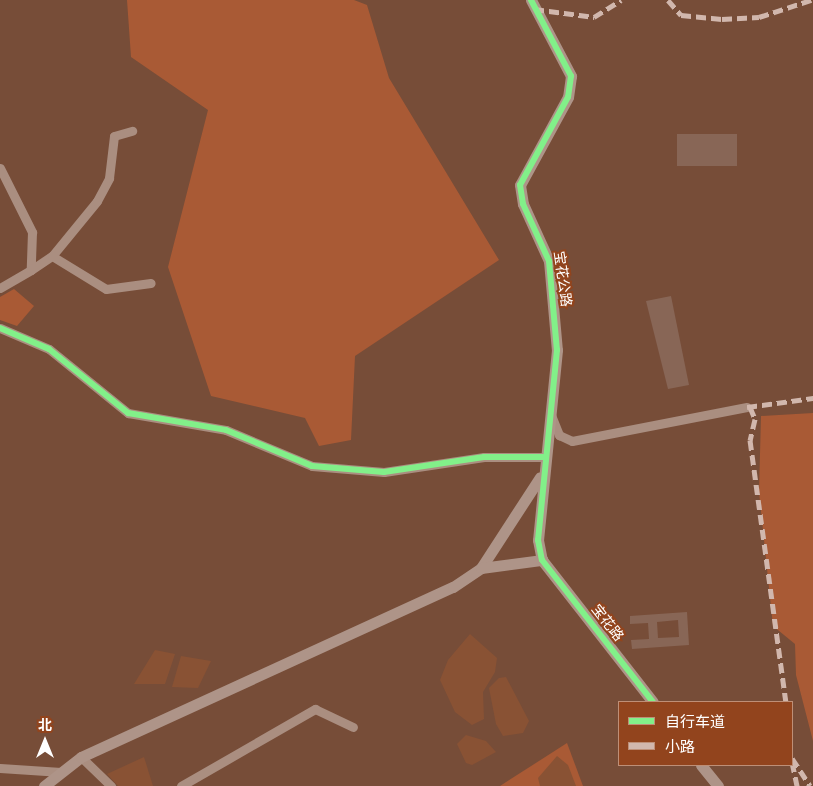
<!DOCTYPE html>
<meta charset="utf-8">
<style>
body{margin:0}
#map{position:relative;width:813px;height:786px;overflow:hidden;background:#774d38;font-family:Signika,"Noto Sans SC",sans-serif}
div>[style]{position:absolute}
.green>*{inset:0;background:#a95a35}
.water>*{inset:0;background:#895234}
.building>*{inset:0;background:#886656}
.street>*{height:9px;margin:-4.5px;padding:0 4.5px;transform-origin:4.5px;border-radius:4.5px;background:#aa8e80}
.secondary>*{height:11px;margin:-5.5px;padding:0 5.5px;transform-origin:5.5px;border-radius:5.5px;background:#ae9488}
.quiet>*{height:5px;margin-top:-2.5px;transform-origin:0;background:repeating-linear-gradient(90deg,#d1b7ad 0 10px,transparent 0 15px)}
.cycleway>*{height:6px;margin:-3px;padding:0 3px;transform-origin:3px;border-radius:3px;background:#82f089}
span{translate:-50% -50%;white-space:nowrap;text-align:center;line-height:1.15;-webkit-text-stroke:4px #92441d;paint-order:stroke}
.street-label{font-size:14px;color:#fff}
.legend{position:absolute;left:618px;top:701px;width:175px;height:65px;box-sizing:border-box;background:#92441d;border:1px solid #be8f77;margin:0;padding:6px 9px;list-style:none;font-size:15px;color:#fff}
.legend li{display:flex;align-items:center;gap:10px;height:25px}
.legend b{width:25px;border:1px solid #be8f77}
.north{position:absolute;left:20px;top:716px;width:50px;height:50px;-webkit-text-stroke:4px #92441d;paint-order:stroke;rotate:0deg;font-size:14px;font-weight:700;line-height:20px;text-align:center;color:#fff}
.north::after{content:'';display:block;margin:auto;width:18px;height:22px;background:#fff;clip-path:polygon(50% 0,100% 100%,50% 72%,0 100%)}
</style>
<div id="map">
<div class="green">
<i style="clip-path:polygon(127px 0,354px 0,367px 5px,389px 78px,499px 260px,355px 356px,351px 440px,319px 446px,305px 418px,211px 396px,168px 267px,208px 110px,131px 57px)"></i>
<i style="clip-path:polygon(14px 289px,34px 306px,17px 326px,0 320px,0 297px)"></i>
<i style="clip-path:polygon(813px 413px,813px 741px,796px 675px,795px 644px,773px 626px,759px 492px,761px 416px)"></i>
<i style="clip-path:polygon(567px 743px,583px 786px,500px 786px)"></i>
</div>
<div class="water">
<i style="clip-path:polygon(470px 634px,497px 658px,495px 672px,483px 692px,484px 719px,472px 725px,455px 712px,440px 680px,448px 660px)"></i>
<i style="clip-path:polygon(155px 650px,175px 654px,165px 684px,134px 684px)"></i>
<i style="clip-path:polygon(181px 656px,211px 661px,198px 688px,172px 687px)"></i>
<i style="clip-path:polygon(506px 677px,529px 721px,523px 733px,503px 736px,496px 724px,489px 688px,499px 678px)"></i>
<i style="clip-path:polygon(466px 735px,486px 741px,496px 752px,472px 765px,466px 763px,457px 744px)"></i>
<i style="clip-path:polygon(557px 756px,568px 765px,576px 786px,540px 786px,538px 778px)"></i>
<i style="clip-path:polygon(144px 757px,153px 786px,118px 786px,107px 774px)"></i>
</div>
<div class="building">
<i style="clip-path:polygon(677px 134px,737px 134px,737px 166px,677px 166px)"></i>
<i style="clip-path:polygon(671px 296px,689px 385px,668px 389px,646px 301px)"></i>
<i style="clip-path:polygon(evenodd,687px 612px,689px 645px,632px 649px,631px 640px,649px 639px,648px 623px,630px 624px,630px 616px,687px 612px,678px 620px,679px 637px,658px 638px,657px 622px,678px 620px)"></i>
</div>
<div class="street">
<i style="left:0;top:168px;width:72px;rotate:63.4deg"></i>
<i style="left:32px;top:232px;width:38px;rotate:92deg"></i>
<i style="left:31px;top:270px;width:36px;rotate:150deg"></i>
<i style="left:52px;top:256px;width:71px;rotate:-50.7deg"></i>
<i style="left:97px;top:201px;width:26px;rotate:-62deg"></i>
<i style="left:109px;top:178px;width:42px;rotate:-83.2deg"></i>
<i style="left:114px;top:136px;width:19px;rotate:-16deg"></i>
<i style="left:31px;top:270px;width:25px;rotate:-34deg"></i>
<i style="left:52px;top:256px;width:63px;rotate:31.4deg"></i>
<i style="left:106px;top:289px;width:45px;rotate:-7.6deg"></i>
<i style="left:0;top:328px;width:53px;rotate:23.2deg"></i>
<i style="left:49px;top:349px;width:102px;rotate:39deg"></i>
<i style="left:128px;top:413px;width:99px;rotate:9.8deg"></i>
<i style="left:226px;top:430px;width:93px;rotate:22.7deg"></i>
<i style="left:312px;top:466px;width:72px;rotate:4.8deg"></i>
<i style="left:384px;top:472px;width:101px;rotate:-8.5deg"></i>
<i style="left:484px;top:457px;width:59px"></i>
<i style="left:551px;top:415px;width:22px;rotate:68deg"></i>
<i style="left:559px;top:435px;width:14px;rotate:25deg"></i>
<i style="left:572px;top:441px;width:178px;rotate:-11deg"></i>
<i style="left:81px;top:757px;width:42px;rotate:44deg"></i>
<i style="left:0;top:768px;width:61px;rotate:3.8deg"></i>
<i style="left:181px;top:786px;width:155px;rotate:-29.9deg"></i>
<i style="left:315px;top:709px;width:42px;rotate:25.3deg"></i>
</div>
<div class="secondary">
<i style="left:531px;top:0;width:86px;rotate:62.2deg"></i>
<i style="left:571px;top:76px;width:21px;rotate:98deg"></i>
<i style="left:568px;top:97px;width:100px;rotate:118.6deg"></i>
<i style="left:520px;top:185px;width:19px;rotate:81deg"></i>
<i style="left:523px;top:204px;width:63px;rotate:65.5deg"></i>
<i style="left:549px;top:261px;width:89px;rotate:84.9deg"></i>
<i style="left:557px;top:350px;width:191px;rotate:95.7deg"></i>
<i style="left:538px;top:540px;width:20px;rotate:79deg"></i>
<i style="left:542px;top:560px;width:180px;rotate:52deg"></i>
<i style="left:481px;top:568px;width:108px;rotate:-57deg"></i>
<i style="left:701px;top:765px;width:27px;rotate:51deg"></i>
<i style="left:44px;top:786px;width:47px;rotate:-38.1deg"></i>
<i style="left:81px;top:757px;width:409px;rotate:-24.6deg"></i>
<i style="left:453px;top:587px;width:34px;rotate:-34deg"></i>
<i style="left:481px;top:568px;width:62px;rotate:-7.5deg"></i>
</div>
<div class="quiet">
<i style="left:668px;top:0;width:20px;rotate:49deg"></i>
<i style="left:681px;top:15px;width:41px;rotate:5.6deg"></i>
<i style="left:722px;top:19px;width:37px;rotate:-3deg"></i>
<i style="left:759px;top:17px;width:55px;rotate:-18.1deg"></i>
<i style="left:534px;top:9px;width:61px;rotate:7.6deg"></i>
<i style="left:594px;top:17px;width:32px;rotate:-32deg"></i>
<i style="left:747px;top:407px;width:67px;rotate:-7.8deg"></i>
<i style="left:750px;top:407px;width:13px;rotate:67deg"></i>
<i style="left:755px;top:419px;width:22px;rotate:103deg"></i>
<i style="left:750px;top:440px;width:264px;rotate:82.2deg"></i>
<i style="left:792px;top:758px;width:33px;rotate:57deg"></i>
<i style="left:792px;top:762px;width:25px;rotate:78deg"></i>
</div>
<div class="cycleway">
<i style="left:531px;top:0;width:86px;rotate:62.2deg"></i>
<i style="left:571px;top:76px;width:21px;rotate:98deg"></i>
<i style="left:568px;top:97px;width:100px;rotate:118.6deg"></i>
<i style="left:520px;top:185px;width:19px;rotate:81deg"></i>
<i style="left:523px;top:204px;width:63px;rotate:65.5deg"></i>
<i style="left:549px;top:261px;width:89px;rotate:84.9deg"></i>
<i style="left:557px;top:350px;width:191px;rotate:95.7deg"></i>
<i style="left:538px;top:540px;width:20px;rotate:79deg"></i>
<i style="left:542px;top:560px;width:180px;rotate:52deg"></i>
<i style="left:0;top:328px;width:53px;rotate:23.2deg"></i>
<i style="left:49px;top:349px;width:102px;rotate:39deg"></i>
<i style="left:128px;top:413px;width:99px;rotate:9.8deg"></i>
<i style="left:226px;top:430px;width:93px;rotate:22.7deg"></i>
<i style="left:312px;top:466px;width:72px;rotate:4.8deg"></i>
<i style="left:384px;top:472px;width:101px;rotate:-8.5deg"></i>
<i style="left:484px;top:457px;width:59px"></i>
</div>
<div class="street-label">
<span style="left:562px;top:279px;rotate:82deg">宝花公路</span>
<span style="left:607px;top:623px;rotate:52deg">宝花路</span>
</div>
<ul class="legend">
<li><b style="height:6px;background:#82f089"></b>自行车道</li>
<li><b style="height:6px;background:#d1b7ad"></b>小路</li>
</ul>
<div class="north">北</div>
</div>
